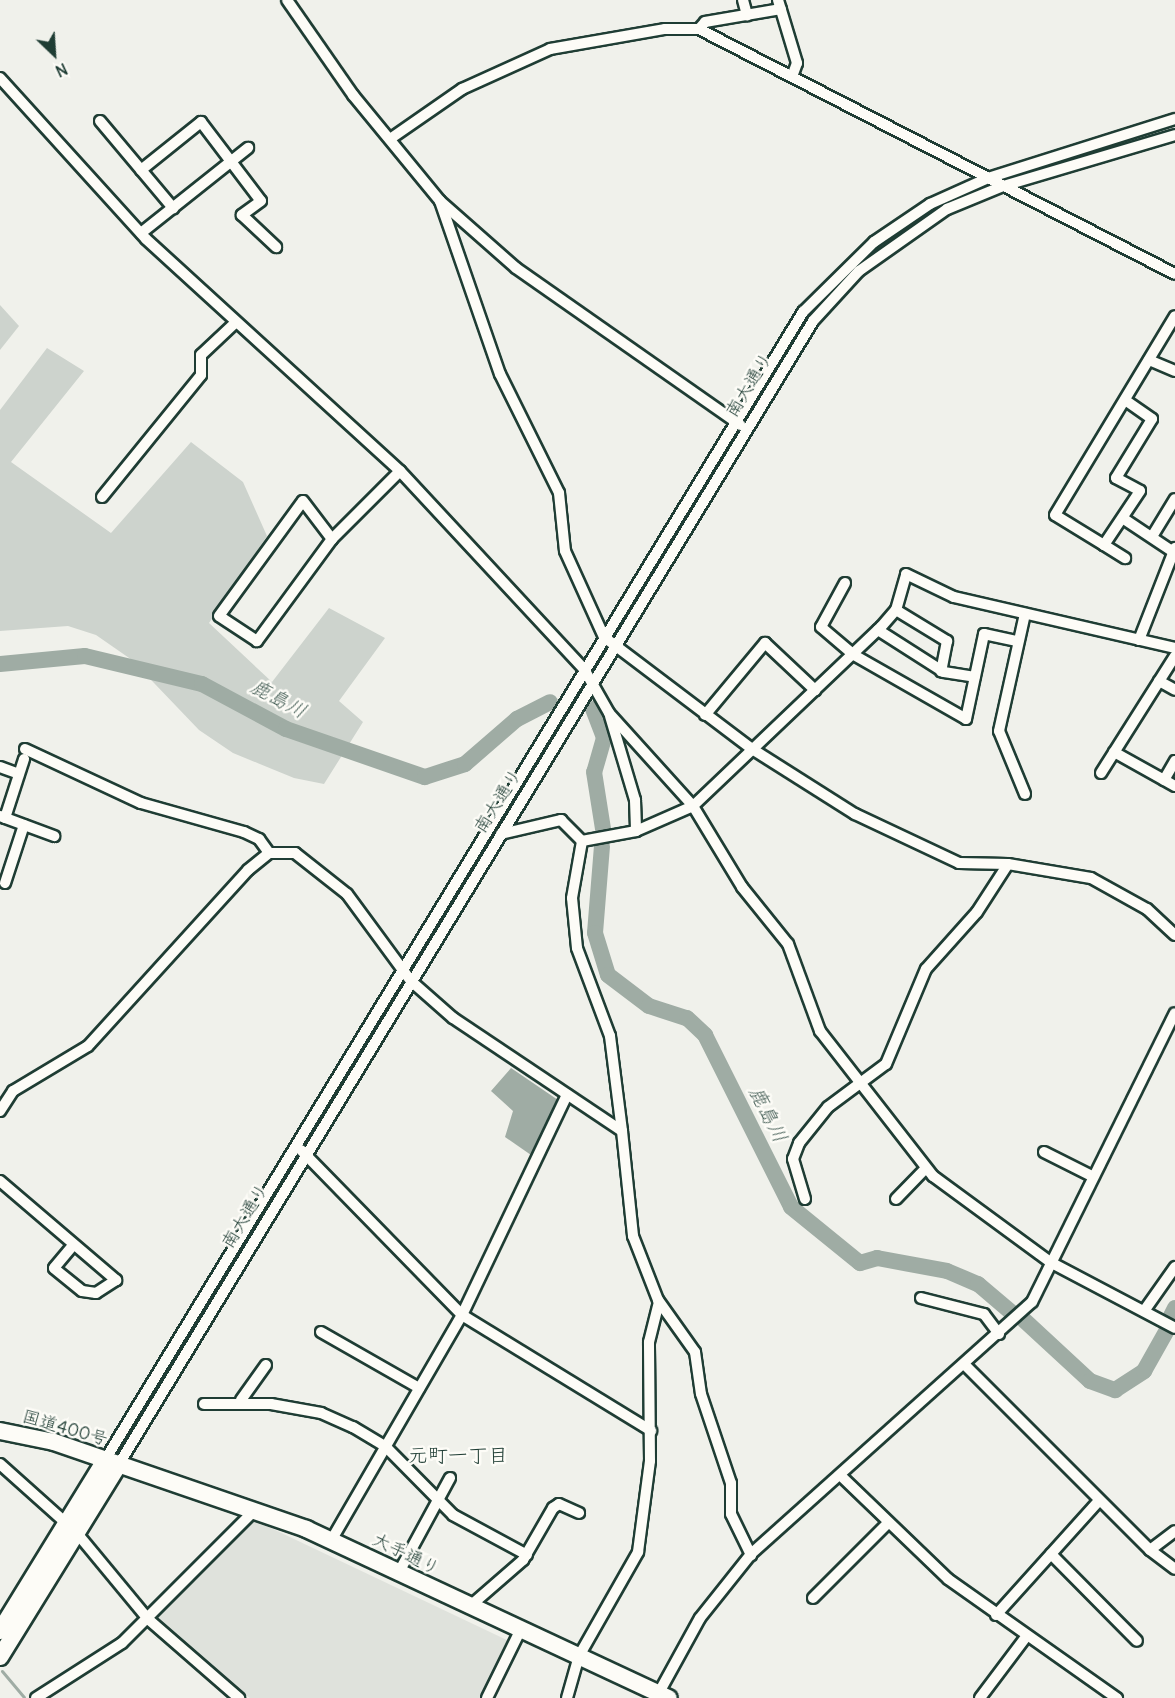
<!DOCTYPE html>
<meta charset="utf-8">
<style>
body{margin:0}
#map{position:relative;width:1175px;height:1698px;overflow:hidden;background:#f0f1eb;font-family:Delius,"Klee One",sans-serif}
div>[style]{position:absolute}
.built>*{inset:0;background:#dfe2dc}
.green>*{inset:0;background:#cdd3cd}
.water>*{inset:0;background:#9faca4}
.stream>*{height:3px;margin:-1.5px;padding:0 1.5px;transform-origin:1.5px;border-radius:1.5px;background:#9faca4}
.river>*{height:16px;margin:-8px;padding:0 8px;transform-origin:8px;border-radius:8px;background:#9faca4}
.roads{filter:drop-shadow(2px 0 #1f3d34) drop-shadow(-2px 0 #1f3d34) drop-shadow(0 2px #1f3d34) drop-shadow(0 -2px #1f3d34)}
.minor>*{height:10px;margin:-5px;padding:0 5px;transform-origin:5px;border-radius:5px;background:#fdfcf7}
.highway>*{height:16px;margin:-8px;padding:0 8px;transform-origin:8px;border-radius:8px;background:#fdfcf7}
span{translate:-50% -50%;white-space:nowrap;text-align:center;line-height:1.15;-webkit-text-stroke:5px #fdfcf7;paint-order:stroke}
.street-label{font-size:18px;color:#1f3d34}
.water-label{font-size:20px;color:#455e56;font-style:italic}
.neighbourhood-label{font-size:20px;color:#1f3d34}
.north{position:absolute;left:24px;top:24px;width:60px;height:60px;-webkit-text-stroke:4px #fdfcf7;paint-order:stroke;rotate:155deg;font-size:16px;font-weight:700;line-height:24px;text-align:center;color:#1f3d34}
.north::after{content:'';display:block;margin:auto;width:21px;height:27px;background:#1f3d34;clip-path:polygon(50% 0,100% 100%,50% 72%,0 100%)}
</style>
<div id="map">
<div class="built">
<i style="clip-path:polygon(254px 1520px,511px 1642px,483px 1698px,250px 1698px,240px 1692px,157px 1617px)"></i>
</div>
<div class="green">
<i style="clip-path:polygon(0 305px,19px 326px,0 350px)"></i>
<i style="clip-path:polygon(47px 348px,84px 371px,11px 462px,111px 533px,191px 442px,243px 482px,267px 536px,209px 623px,272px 682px,329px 608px,385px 638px,339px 701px,363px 722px,324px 784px,294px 778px,233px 753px,199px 730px,132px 660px,96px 635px,68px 626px,0 631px,0 410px)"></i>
</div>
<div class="water">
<i style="clip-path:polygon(511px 1068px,558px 1100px,531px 1155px,505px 1137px,513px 1111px,491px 1091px)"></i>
</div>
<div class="stream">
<i style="left:2px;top:1671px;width:34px;rotate:50deg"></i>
</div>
<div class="river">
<i style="left:0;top:664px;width:85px;rotate:-5.4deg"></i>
<i style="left:85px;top:656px;width:120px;rotate:13.5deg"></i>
<i style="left:202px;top:684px;width:95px;rotate:28.2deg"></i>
<i style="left:286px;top:729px;width:147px;rotate:19.1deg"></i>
<i style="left:425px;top:777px;width:42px;rotate:-18deg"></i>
<i style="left:465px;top:764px;width:69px;rotate:-40.9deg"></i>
<i style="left:517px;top:719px;width:37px;rotate:-27deg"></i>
<i style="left:593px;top:709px;width:31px;rotate:69deg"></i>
<i style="left:604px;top:738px;width:35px;rotate:106deg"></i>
<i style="left:594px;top:772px;width:58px;rotate:81deg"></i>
<i style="left:602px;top:846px;width:87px;rotate:94.6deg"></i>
<i style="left:595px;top:933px;width:44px;rotate:72.8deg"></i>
<i style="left:608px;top:975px;width:51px;rotate:37.1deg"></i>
<i style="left:649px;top:1006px;width:40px;rotate:18deg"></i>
<i style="left:687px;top:1018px;width:25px;rotate:43deg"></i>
<i style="left:705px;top:1035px;width:192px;rotate:63.4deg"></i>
<i style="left:791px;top:1207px;width:89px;rotate:39.1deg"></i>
<i style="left:860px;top:1263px;width:18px;rotate:-16deg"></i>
<i style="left:877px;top:1258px;width:71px;rotate:10.5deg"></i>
<i style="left:947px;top:1271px;width:34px;rotate:23deg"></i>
<i style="left:978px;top:1284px;width:43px;rotate:40.3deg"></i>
<i style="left:1171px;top:1316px;width:9px;rotate:-63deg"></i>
<i style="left:1024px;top:1320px;width:90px;rotate:42.7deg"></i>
<i style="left:1090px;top:1381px;width:27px;rotate:20deg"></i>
<i style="left:1115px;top:1390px;width:35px;rotate:-33deg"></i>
<i style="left:1144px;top:1371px;width:45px;rotate:-60.6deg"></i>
</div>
<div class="roads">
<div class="minor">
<i style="left:287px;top:0;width:116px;rotate:55.2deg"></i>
<i style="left:353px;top:95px;width:137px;rotate:50.6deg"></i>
<i style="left:440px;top:201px;width:101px;rotate:41.4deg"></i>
<i style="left:516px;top:268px;width:274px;rotate:35deg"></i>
<i style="left:743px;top:0;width:16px;rotate:75deg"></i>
<i style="left:778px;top:0;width:66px;rotate:73.2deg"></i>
<i style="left:797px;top:63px;width:12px;rotate:110deg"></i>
<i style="left:699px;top:29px;width:9px;rotate:-49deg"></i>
<i style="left:705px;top:22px;width:77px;rotate:-9.7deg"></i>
<i style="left:0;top:78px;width:217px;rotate:47.8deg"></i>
<i style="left:146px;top:239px;width:344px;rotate:42.4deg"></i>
<i style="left:400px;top:471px;width:270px;rotate:47.1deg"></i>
<i style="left:584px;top:669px;width:51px;rotate:60.4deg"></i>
<i style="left:609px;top:713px;width:125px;rotate:47.9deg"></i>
<i style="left:693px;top:806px;width:95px;rotate:58.8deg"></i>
<i style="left:742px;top:887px;width:73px;rotate:51.1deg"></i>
<i style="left:788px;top:944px;width:93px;rotate:69.8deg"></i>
<i style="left:820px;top:1031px;width:184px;rotate:52.1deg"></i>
<i style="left:933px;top:1176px;width:145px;rotate:36.3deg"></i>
<i style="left:1050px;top:1262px;width:141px;rotate:27.8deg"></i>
<i style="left:100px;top:121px;width:114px;rotate:50deg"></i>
<i style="left:390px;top:139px;width:88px;rotate:-34.8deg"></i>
<i style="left:462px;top:89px;width:97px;rotate:-24.4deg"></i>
<i style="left:550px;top:49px;width:117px;rotate:-9.9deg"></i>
<i style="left:665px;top:29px;width:34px"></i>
<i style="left:699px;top:29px;width:535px;rotate:27.24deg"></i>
<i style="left:141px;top:170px;width:77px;rotate:-38.7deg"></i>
<i style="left:201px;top:122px;width:99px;rotate:52.8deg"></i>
<i style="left:261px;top:201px;width:24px;rotate:144deg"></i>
<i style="left:242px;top:215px;width:47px;rotate:43.3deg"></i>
<i style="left:440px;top:201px;width:183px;rotate:70.9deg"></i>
<i style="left:500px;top:374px;width:133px;rotate:63.6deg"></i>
<i style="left:559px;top:493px;width:58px;rotate:84.1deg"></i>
<i style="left:565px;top:551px;width:94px;rotate:65.6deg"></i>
<i style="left:604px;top:637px;width:186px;rotate:37.1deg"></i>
<i style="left:752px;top:749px;width:122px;rotate:32.3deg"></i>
<i style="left:855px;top:814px;width:115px;rotate:25.2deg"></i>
<i style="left:959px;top:863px;width:49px;rotate:1.2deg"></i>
<i style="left:1008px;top:864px;width:84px;rotate:9.6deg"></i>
<i style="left:1091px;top:878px;width:64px;rotate:29deg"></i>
<i style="left:1147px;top:909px;width:38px;rotate:43deg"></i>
<i style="left:141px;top:233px;width:137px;rotate:-38.5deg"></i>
<i style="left:1149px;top:360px;width:28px;rotate:23deg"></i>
<i style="left:1125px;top:400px;width:33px;rotate:35deg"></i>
<i style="left:1152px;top:419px;width:69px;rotate:121.4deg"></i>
<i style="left:1116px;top:478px;width:27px;rotate:28deg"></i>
<i style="left:1140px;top:491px;width:65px;rotate:123.7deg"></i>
<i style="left:1104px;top:545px;width:57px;rotate:-148.5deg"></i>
<i style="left:1055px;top:515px;width:232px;rotate:-58.9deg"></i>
<i style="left:102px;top:497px;width:157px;rotate:-50.9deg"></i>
<i style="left:201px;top:375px;width:20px;rotate:-90deg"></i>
<i style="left:201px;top:355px;width:48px;rotate:-43.3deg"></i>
<i style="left:303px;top:501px;width:48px;rotate:52.7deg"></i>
<i style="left:332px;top:539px;width:127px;rotate:126.3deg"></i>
<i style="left:257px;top:641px;width:45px;rotate:-146.7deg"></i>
<i style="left:219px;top:616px;width:142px;rotate:-53.9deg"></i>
<i style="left:1124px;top:519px;width:61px;rotate:33.7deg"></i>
<i style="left:1153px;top:535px;width:42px;rotate:-58.6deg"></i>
<i style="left:332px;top:539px;width:96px;rotate:-45deg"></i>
<i style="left:1104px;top:545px;width:25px;rotate:32deg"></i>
<i style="left:845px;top:583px;width:50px;rotate:118.6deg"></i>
<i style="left:821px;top:627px;width:43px;rotate:40.3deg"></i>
<i style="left:854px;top:655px;width:129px;rotate:29.7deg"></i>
<i style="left:966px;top:719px;width:87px;rotate:-78deg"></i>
<i style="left:984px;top:634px;width:35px;rotate:12deg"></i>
<i style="left:896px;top:610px;width:60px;rotate:31.3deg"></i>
<i style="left:947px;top:641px;width:31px;rotate:101deg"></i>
<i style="left:878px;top:630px;width:78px;rotate:32.5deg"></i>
<i style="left:944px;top:672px;width:31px;rotate:9deg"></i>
<i style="left:1139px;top:640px;width:99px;rotate:-68.6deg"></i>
<i style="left:1159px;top:681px;width:18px;rotate:29deg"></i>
<i style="left:705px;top:715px;width:94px;rotate:-50.2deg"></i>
<i style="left:765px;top:643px;width:69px;rotate:43.2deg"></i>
<i style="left:610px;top:716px;width:88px;rotate:73.4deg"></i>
<i style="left:635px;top:800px;width:31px;rotate:88deg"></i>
<i style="left:25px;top:749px;width:128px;rotate:25deg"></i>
<i style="left:141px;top:803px;width:107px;rotate:15.7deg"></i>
<i style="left:244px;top:832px;width:17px;rotate:25deg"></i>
<i style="left:259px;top:839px;width:17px;rotate:54deg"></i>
<i style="left:1114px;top:752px;width:70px;rotate:29.1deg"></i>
<i style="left:0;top:767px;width:20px;rotate:20deg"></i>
<i style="left:1101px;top:773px;width:138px;rotate:-57.7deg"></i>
<i style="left:1164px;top:780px;width:22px;rotate:-60deg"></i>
<i style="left:1025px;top:794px;width:68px;rotate:-112.4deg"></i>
<i style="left:999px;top:731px;width:120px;rotate:-77.5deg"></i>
<i style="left:0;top:816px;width:58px;rotate:20.3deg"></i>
<i style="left:5px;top:818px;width:62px;rotate:-72.1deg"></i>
<i style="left:501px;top:834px;width:62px;rotate:-13.1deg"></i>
<i style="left:561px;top:820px;width:30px;rotate:45deg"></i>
<i style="left:5px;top:883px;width:61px;rotate:-71.9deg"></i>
<i style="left:0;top:1111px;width:24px;rotate:-57deg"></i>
<i style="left:13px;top:1091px;width:87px;rotate:-31deg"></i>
<i style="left:88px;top:1046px;width:238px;rotate:-47.7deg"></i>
<i style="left:248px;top:870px;width:27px;rotate:-39deg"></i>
<i style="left:269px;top:853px;width:26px"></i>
<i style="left:295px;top:853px;width:66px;rotate:38.3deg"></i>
<i style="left:347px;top:894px;width:108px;rotate:53.7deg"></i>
<i style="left:411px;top:981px;width:56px;rotate:41.4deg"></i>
<i style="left:453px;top:1018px;width:203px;rotate:33.8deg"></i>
<i style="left:622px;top:1131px;width:106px;rotate:84deg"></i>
<i style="left:633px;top:1236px;width:69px;rotate:68.7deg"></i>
<i style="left:658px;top:1300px;width:64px;rotate:54.6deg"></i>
<i style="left:695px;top:1352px;width:42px;rotate:81.9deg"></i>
<i style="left:701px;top:1394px;width:94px;rotate:71.4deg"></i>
<i style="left:731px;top:1483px;width:31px;rotate:90deg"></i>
<i style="left:731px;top:1514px;width:46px;rotate:64deg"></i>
<i style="left:622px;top:1131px;width:96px;rotate:-97.2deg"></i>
<i style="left:610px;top:1036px;width:94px;rotate:-110.6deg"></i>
<i style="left:577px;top:948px;width:50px;rotate:-95.7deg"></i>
<i style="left:572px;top:898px;width:58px;rotate:-80deg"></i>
<i style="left:582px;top:841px;width:55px;rotate:-10.5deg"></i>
<i style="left:636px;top:831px;width:62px;rotate:-23.7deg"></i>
<i style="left:693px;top:806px;width:260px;rotate:-43.6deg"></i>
<i style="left:881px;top:627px;width:23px;rotate:-49deg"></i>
<i style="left:896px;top:610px;width:37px;rotate:-74deg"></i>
<i style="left:906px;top:574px;width:53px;rotate:25.6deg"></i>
<i style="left:954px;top:597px;width:227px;rotate:13deg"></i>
<i style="left:301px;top:1150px;width:231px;rotate:45.7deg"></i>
<i style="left:462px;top:1315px;width:222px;rotate:31.5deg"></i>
<i style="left:1044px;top:1152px;width:54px;rotate:26.6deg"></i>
<i style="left:0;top:1181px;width:153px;rotate:40.5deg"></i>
<i style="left:116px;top:1280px;width:24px;rotate:147deg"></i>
<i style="left:96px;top:1293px;width:14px;rotate:-172deg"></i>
<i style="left:82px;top:1291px;width:36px;rotate:-141deg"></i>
<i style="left:54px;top:1268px;width:30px;rotate:-50deg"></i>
<i style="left:805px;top:1199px;width:42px;rotate:-106.7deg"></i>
<i style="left:793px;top:1159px;width:17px;rotate:-69deg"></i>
<i style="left:799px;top:1143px;width:46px;rotate:-51.1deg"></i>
<i style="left:828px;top:1107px;width:72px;rotate:-36.6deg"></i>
<i style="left:886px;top:1064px;width:103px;rotate:-67.2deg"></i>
<i style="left:926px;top:969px;width:76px;rotate:-48.2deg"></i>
<i style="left:977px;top:912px;width:57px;rotate:-57.1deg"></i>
<i style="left:896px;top:1199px;width:43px;rotate:-45.9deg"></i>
<i style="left:921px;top:1298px;width:65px;rotate:14.3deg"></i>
<i style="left:984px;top:1314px;width:25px;rotate:53deg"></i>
<i style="left:1144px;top:1311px;width:54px;rotate:-54.8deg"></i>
<i style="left:321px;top:1332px;width:113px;rotate:29.7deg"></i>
<i style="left:965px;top:1365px;width:262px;rotate:45deg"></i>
<i style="left:1150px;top:1550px;width:31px;rotate:-37deg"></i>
<i style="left:241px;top:1400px;width:43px;rotate:-54.5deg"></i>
<i style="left:204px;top:1404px;width:67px"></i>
<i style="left:271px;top:1404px;width:51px;rotate:10.2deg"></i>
<i style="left:321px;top:1413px;width:35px;rotate:24deg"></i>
<i style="left:353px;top:1427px;width:37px;rotate:31deg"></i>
<i style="left:385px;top:1446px;width:97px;rotate:45.4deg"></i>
<i style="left:453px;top:1515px;width:84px;rotate:28.4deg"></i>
<i style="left:105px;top:1460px;width:1344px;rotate:-58.7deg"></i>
<i style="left:803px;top:312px;width:100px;rotate:-44.6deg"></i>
<i style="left:874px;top:242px;width:68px;rotate:-34.2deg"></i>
<i style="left:930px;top:204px;width:64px;rotate:-24.1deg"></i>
<i style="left:988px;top:178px;width:196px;rotate:-17.5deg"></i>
<i style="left:0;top:1464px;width:102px;rotate:41.8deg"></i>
<i style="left:76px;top:1532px;width:113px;rotate:50.4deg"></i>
<i style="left:148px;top:1619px;width:121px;rotate:41deg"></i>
<i style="left:119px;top:1464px;width:1337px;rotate:-58.73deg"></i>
<i style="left:813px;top:321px;width:68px;rotate:-47.4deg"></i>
<i style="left:859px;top:271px;width:108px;rotate:-35.2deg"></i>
<i style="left:947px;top:209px;width:61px;rotate:-22.3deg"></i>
<i style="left:1003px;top:186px;width:179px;rotate:-16.5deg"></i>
<i style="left:840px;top:1475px;width:150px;rotate:43.9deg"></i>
<i style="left:948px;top:1579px;width:207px;rotate:35.2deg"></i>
<i style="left:332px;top:1539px;width:259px;rotate:-59.9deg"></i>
<i style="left:462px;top:1315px;width:244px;rotate:-64.5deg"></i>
<i style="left:1150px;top:1550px;width:31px;rotate:37deg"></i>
<i style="left:1051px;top:1554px;width:122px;rotate:45.3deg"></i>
<i style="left:399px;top:1572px;width:107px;rotate:-61.5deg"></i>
<i style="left:813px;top:1598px;width:105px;rotate:-45deg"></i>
<i style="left:469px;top:1607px;width:72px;rotate:-41deg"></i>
<i style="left:523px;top:1560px;width:60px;rotate:-60deg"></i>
<i style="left:553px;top:1508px;width:7px;rotate:-34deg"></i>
<i style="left:559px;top:1504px;width:22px;rotate:24deg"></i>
<i style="left:996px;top:1615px;width:151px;rotate:-48deg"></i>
<i style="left:36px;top:1698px;width:102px;rotate:-32.6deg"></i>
<i style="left:122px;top:1643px;width:188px;rotate:-45deg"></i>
<i style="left:487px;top:1698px;width:75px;rotate:-63.8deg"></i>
<i style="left:567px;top:1698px;width:44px;rotate:-74.1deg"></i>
<i style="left:579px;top:1656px;width:120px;rotate:-60.4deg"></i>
<i style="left:638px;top:1552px;width:92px;rotate:-82.5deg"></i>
<i style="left:650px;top:1461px;width:119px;rotate:-90.5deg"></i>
<i style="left:649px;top:1342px;width:41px;rotate:-76deg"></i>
<i style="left:656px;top:1698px;width:91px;rotate:-61.2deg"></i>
<i style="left:700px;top:1618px;width:82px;rotate:-51.4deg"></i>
<i style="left:751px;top:1554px;width:377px;rotate:-41.9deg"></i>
<i style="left:1032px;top:1302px;width:322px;rotate:-63.7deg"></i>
<i style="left:980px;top:1698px;width:76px;rotate:-53deg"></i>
</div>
<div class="highway">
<i style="left:0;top:1431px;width:55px;rotate:11.5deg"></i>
<i style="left:54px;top:1442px;width:267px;rotate:19deg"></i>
<i style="left:306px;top:1529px;width:400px;rotate:25deg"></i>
<i style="left:0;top:1631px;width:201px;rotate:-58.4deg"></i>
<i style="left:0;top:1657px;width:227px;rotate:-58.3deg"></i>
</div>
</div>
<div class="street-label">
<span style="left:749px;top:385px;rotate:-59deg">南大通り</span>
<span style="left:498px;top:801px;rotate:-58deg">南大通り</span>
<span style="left:245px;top:1216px;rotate:-59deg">南大通り</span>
<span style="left:65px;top:1428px;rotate:16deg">国道400号</span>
<span style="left:406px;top:1554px;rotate:26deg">大手通り</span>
</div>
<div class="water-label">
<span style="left:279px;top:698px;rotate:28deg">鹿島川</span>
<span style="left:769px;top:1114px;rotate:63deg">鹿島川</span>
</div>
<div class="neighbourhood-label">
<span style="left:458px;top:1454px">元町一丁目</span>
</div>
<div class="north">N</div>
</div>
